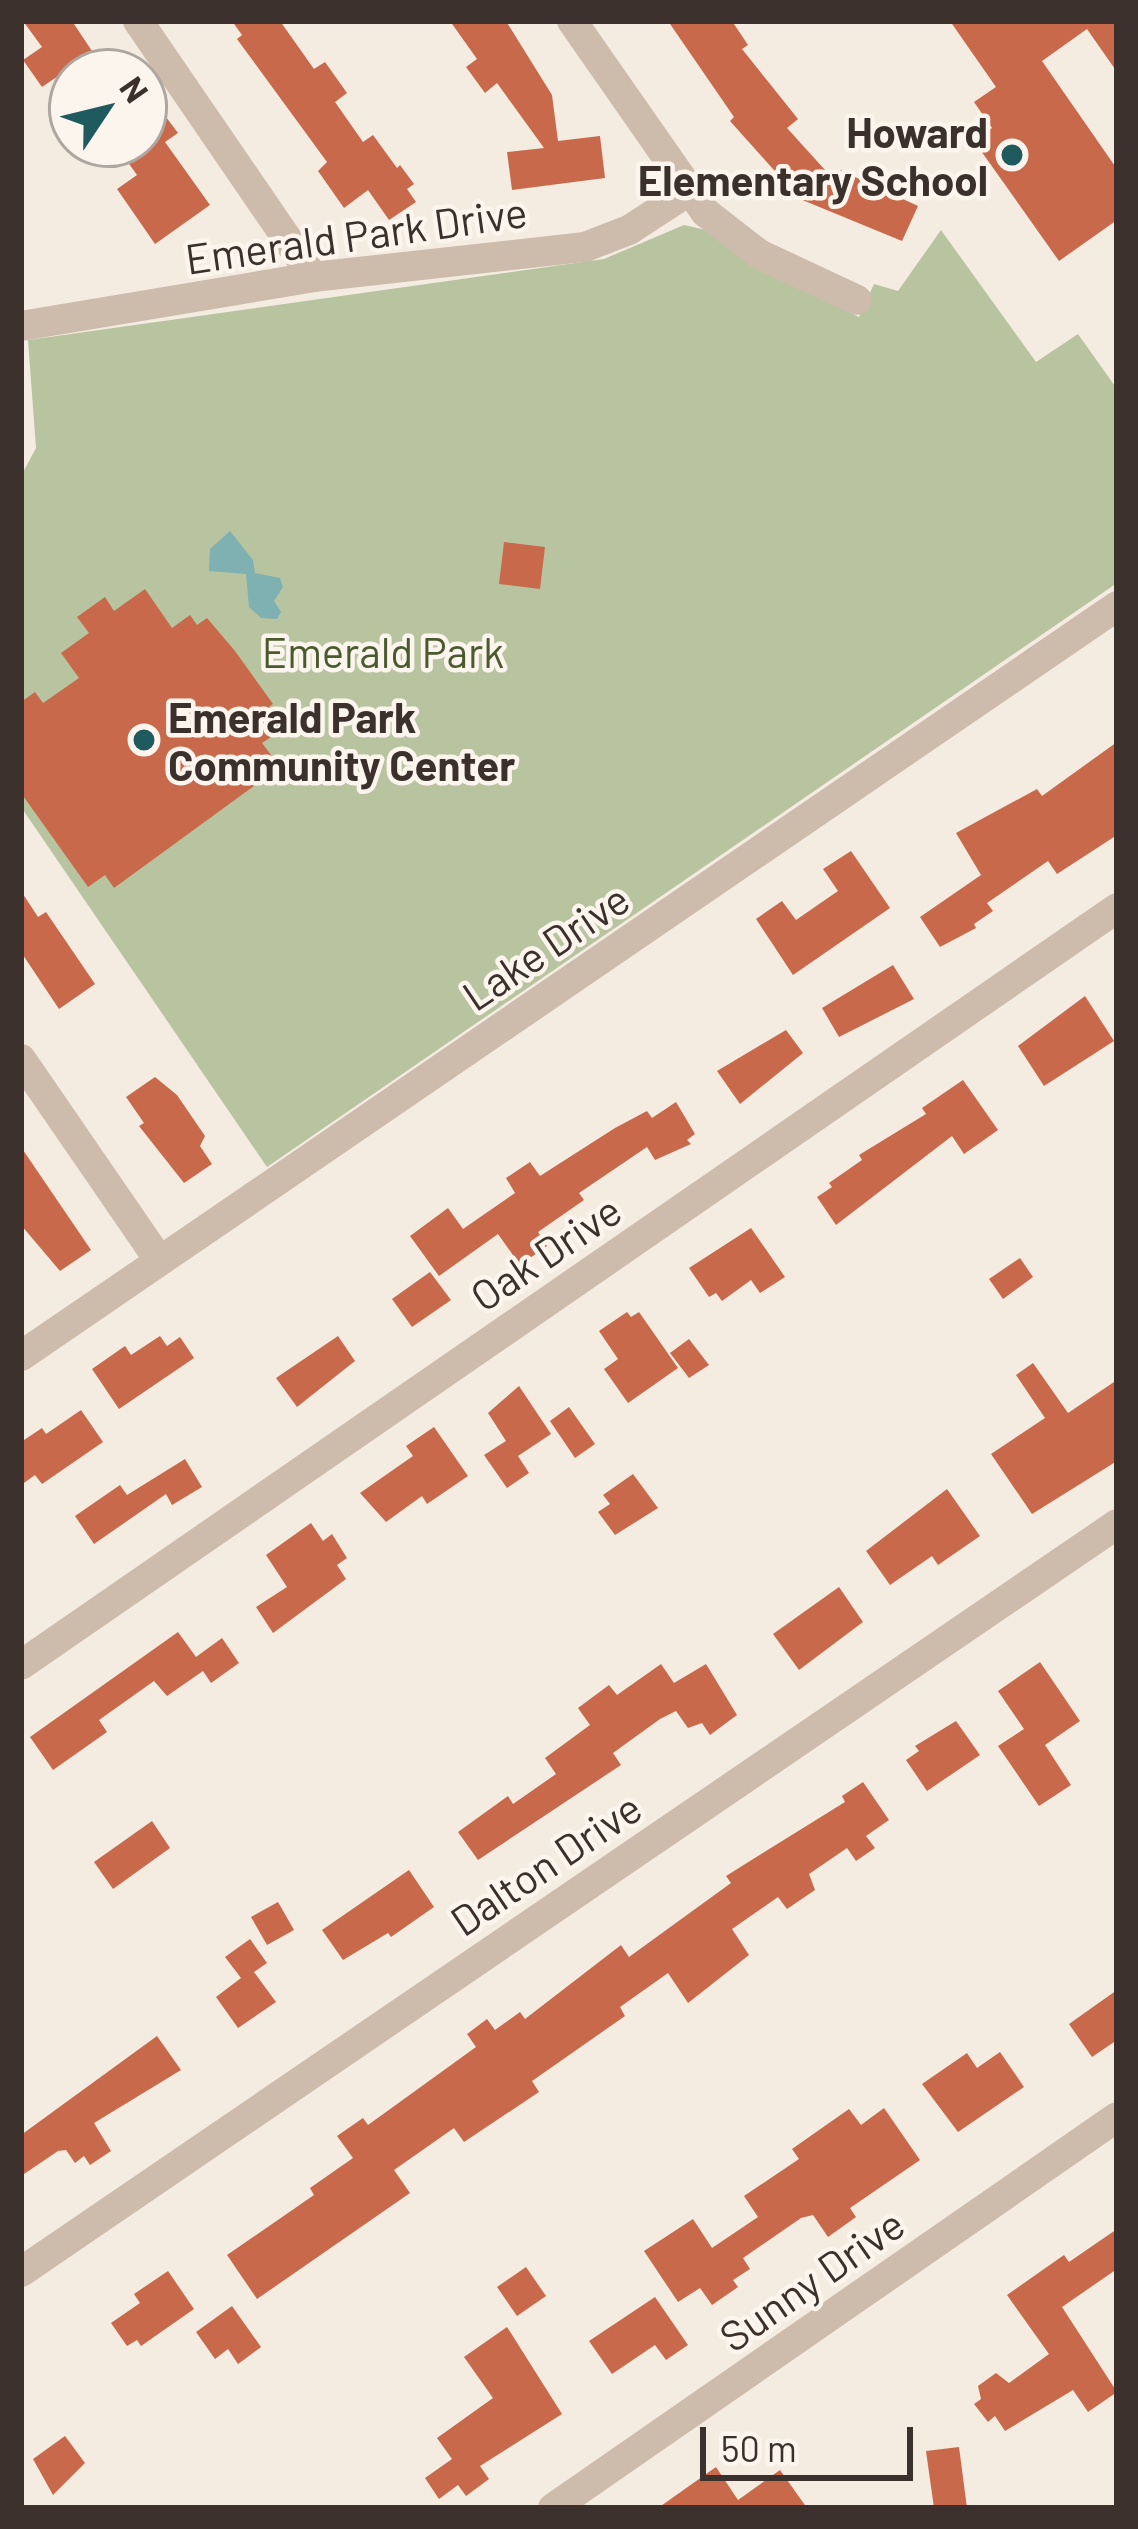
<!DOCTYPE html>
<style>
body{margin:0}
#map{position:relative;width:1138px;height:2529px;overflow:hidden;background:#f4ebe1;font-family:Barlow,sans-serif}
div>[style]{position:absolute}
.green>*{inset:0;background:#b8c4a0}
.water>*{inset:0;background:#7fb0b2}
.building>*{inset:0;background:#c8694b}
.minor>*{height:30px;margin:-15px;padding:0 15px;transform-origin:15px;border-radius:15px;background:#cdbbac}
.tertiary>*{height:30px;margin:-15px;padding:0 15px;transform-origin:15px;border-radius:15px;background:#cdbbac}
.dots>*{width:33px;height:33px;translate:-50% -50%;box-sizing:border-box;border:6px solid #fbf5ee;border-radius:50%}
span{translate:-50% -50%;white-space:nowrap;text-align:center;line-height:1.15;-webkit-text-stroke:9px #fbf5ee;paint-order:stroke}
.poi-label{font-size:42px;color:#3b302b;font-weight:700}
.right{translate:-100% -50%;text-align:right}
.left{translate:0 -50%;text-align:left}
.street-label{font-size:42px;color:#3b302b}
.park-label{font-size:42px;color:#4a5a2e}
.frame{position:absolute;inset:0;border:24px solid #3b302b;pointer-events:none}
.north{position:absolute;left:48px;top:48px;width:120px;height:120px;box-sizing:border-box;background:#fbf5ee;border:3px solid #aea6a0;border-radius:50%;rotate:55deg;font-size:33px;font-weight:700;line-height:48px;text-align:center;color:#3b302b}
.north::after{content:'';display:block;margin:auto;width:42px;height:54px;background:#1f5a5e;clip-path:polygon(50% 0,100% 100%,50% 72%,0 100%)}
.scale{position:absolute;left:700px;top:2427px;width:213px;height:54px;box-sizing:border-box;border:6px solid #3b302b;border-top:0;padding-left:15px;font-size:36px;line-height:42px;white-space:nowrap;color:#3b302b;-webkit-text-stroke:9px #fbf5ee;paint-order:stroke}
</style>
<div id="map">
<div class="green">
<i style="clip-path:polygon(684px 225px,706px 230px,768px 274px,859px 317px,874px 284px,898px 291px,941px 230px,1036px 362px,1078px 334px,1117px 389px,1117px 583px,267px 1167px,21px 807px,21px 476px,36px 448px,28px 340px,604px 259px)"></i>
</div>
<div class="water">
<i style="clip-path:polygon(230px 531px,253px 560px,255px 573px,280px 578px,283px 587px,274px 601px,281px 612px,277px 619px,261px 618px,249px 607px,246px 574px,209px 571px,210px 549px)"></i>
</div>
<div class="building">
<i style="clip-path:polygon(23px 21px,72px 21px,106px 72px,64px 72px,42px 87px,23px 60px,42px 47px)"></i>
<i style="clip-path:polygon(232px 21px,280px 21px,314px 69px,325px 62px,347px 93px,335px 102px,363px 142px,373px 135px,397px 168px,400px 165px,414px 184px,407px 189px,416px 202px,389px 220px,368px 190px,344px 208px,318px 171px,327px 162px,237px 39px,242px 35px)"></i>
<i style="clip-path:polygon(450px 21px,506px 21px,552px 95px,558px 141px,600px 136px,605px 178px,512px 190px,507px 152px,544px 148px,497px 83px,485px 93px,466px 67px,477px 59px)"></i>
<i style="clip-path:polygon(668px 21px,732px 21px,748px 45px,742px 49px,798px 119px,787px 128px,835px 181px,840px 170px,918px 206px,902px 241px,800px 199px,730px 121px,734px 117px)"></i>
<i style="clip-path:polygon(950px 21px,1117px 21px,1117px 72px,1087px 29px,1042px 61px,1117px 169px,1117px 220px,1059px 261px,974px 141px,992px 128px,974px 102px,996px 87px)"></i>
<i style="clip-path:polygon(144px 112px,151px 122px,163px 113px,178px 133px,165px 142px,210px 205px,155px 244px,117px 189px,137px 175px,115px 144px,144px 144px)"></i>
<i style="clip-path:polygon(504px 542px,545px 547px,540px 589px,499px 584px)"></i>
<i style="clip-path:polygon(145px 589px,172px 628px,190px 615px,197px 625px,207px 618px,235px 651px,273px 704px,262px 712px,277px 733px,262px 743px,280px 767px,114px 888px,105px 875px,88px 887px,21px 793px,21px 702px,35px 692px,43px 703px,79px 678px,61px 653px,89px 633px,77px 617px,105px 597px,114px 611px)"></i>
<i style="clip-path:polygon(1117px 742px,1117px 835px,1057px 874px,1048px 861px,987px 903px,993px 911px,974px 924px,976px 928px,940px 947px,920px 917px,981px 875px,956px 833px,1037px 789px,1042px 796px)"></i>
<i style="clip-path:polygon(851px 851px,890px 908px,793px 975px,756px 919px,782px 901px,796px 920px,838px 891px,823px 869px)"></i>
<i style="clip-path:polygon(21px 891px,38px 917px,46px 912px,95px 984px,59px 1009px,21px 952px)"></i>
<i style="clip-path:polygon(893px 965px,914px 999px,839px 1037px,822px 1008px)"></i>
<i style="clip-path:polygon(1085px 996px,1114px 1041px,1044px 1086px,1018px 1046px)"></i>
<i style="clip-path:polygon(786px 1030px,803px 1053px,740px 1104px,717px 1071px)"></i>
<i style="clip-path:polygon(155px 1077px,177px 1095px,205px 1136px,200px 1146px,212px 1164px,184px 1183px,139px 1126px,144px 1123px,126px 1097px)"></i>
<i style="clip-path:polygon(963px 1080px,998px 1130px,964px 1154px,952px 1136px,836px 1225px,817px 1197px,832px 1187px,829px 1183px,862px 1160px,859px 1155px,926px 1114px,922px 1108px)"></i>
<i style="clip-path:polygon(676px 1102px,695px 1134px,687px 1140px,691px 1144px,655px 1160px,647px 1147px,579px 1193px,584px 1200px,538px 1232px,547px 1246px,520px 1265px,498px 1234px,439px 1276px,410px 1236px,448px 1208px,463px 1229px,515px 1193px,506px 1178px,530px 1162px,540px 1176px,615px 1128px,647px 1111px,652px 1118px)"></i>
<i style="clip-path:polygon(21px 1147px,91px 1250px,60px 1271px,21px 1225px)"></i>
<i style="clip-path:polygon(751px 1228px,785px 1277px,760px 1293px,751px 1280px,722px 1301px,716px 1293px,709px 1297px,689px 1268px)"></i>
<i style="clip-path:polygon(1020px 1258px,1033px 1277px,1003px 1299px,989px 1279px)"></i>
<i style="clip-path:polygon(430px 1272px,451px 1300px,412px 1327px,392px 1299px)"></i>
<i style="clip-path:polygon(627px 1312px,631px 1317px,639px 1312px,678px 1368px,628px 1403px,604px 1369px,618px 1359px,599px 1331px)"></i>
<i style="clip-path:polygon(160px 1336px,167px 1346px,180px 1337px,194px 1358px,119px 1409px,92px 1369px,125px 1346px,131px 1355px)"></i>
<i style="clip-path:polygon(338px 1336px,355px 1361px,297px 1407px,276px 1378px)"></i>
<i style="clip-path:polygon(689px 1339px,709px 1365px,689px 1378px,670px 1353px)"></i>
<i style="clip-path:polygon(1033px 1363px,1068px 1413px,1117px 1380px,1117px 1461px,1032px 1514px,991px 1454px,1045px 1418px,1016px 1375px)"></i>
<i style="clip-path:polygon(519px 1386px,551px 1434px,518px 1456px,529px 1473px,507px 1488px,484px 1455px,506px 1441px,488px 1413px)"></i>
<i style="clip-path:polygon(569px 1407px,595px 1444px,575px 1458px,550px 1421px)"></i>
<i style="clip-path:polygon(81px 1410px,103px 1442px,42px 1484px,35px 1475px,21px 1485px,21px 1442px,42px 1428px,46px 1434px)"></i>
<i style="clip-path:polygon(434px 1427px,468px 1476px,427px 1504px,422px 1496px,386px 1522px,360px 1493px,413px 1456px,406px 1446px)"></i>
<i style="clip-path:polygon(185px 1459px,202px 1487px,172px 1505px,166px 1494px,94px 1544px,75px 1516px,120px 1485px,127px 1495px)"></i>
<i style="clip-path:polygon(633px 1474px,658px 1508px,615px 1535px,598px 1512px,610px 1504px,603px 1495px)"></i>
<i style="clip-path:polygon(947px 1489px,980px 1536px,938px 1565px,932px 1556px,890px 1585px,866px 1551px)"></i>
<i style="clip-path:polygon(311px 1523px,323px 1541px,332px 1534px,347px 1558px,337px 1565px,346px 1579px,273px 1633px,256px 1607px,287px 1587px,266px 1555px)"></i>
<i style="clip-path:polygon(839px 1587px,863px 1622px,799px 1670px,773px 1634px)"></i>
<i style="clip-path:polygon(178px 1632px,196px 1657px,222px 1638px,239px 1663px,211px 1683px,203px 1671px,167px 1696px,154px 1681px,99px 1720px,107px 1732px,53px 1770px,30px 1737px)"></i>
<i style="clip-path:polygon(1040px 1662px,1080px 1721px,1045px 1745px,1071px 1785px,1039px 1806px,998px 1746px,1024px 1729px,998px 1691px)"></i>
<i style="clip-path:polygon(661px 1664px,674px 1683px,706px 1664px,737px 1715px,710px 1735px,702px 1723px,688px 1728px,676px 1711px,660px 1719px,613px 1753px,621px 1765px,478px 1860px,458px 1832px,508px 1796px,513px 1804px,556px 1774px,545px 1758px,590px 1725px,578px 1708px,609px 1685px,617px 1695px)"></i>
<i style="clip-path:polygon(956px 1721px,980px 1755px,927px 1791px,906px 1760px,919px 1751px,915px 1746px)"></i>
<i style="clip-path:polygon(863px 1782px,889px 1820px,866px 1836px,875px 1848px,856px 1861px,847px 1848px,809px 1874px,815px 1890px,787px 1909px,778px 1897px,732px 1929px,749px 1955px,688px 2003px,668px 1973px,620px 2007px,625px 2016px,532px 2081px,539px 2092px,464px 2142px,454px 2128px,394px 2170px,410px 2193px,257px 2299px,227px 2255px,314px 2195px,310px 2188px,353px 2158px,337px 2136px,363px 2118px,368px 2125px,476px 2047px,467px 2034px,487px 2019px,495px 2030px,520px 2012px,525px 2019px,621px 1945px,629px 1957px,731px 1883px,726px 1876px,845px 1802px,842px 1796px)"></i>
<i style="clip-path:polygon(152px 1821px,170px 1848px,113px 1889px,94px 1862px)"></i>
<i style="clip-path:polygon(409px 1870px,434px 1907px,391px 1937px,388px 1933px,343px 1960px,322px 1930px)"></i>
<i style="clip-path:polygon(278px 1902px,294px 1930px,267px 1945px,251px 1917px)"></i>
<i style="clip-path:polygon(250px 1939px,267px 1963px,254px 1972px,276px 2002px,238px 2028px,216px 1997px,241px 1978px,225px 1957px)"></i>
<i style="clip-path:polygon(1117px 1990px,1117px 2040px,1092px 2057px,1069px 2024px)"></i>
<i style="clip-path:polygon(157px 2036px,181px 2070px,94px 2123px,111px 2151px,90px 2165px,84px 2156px,75px 2163px,66px 2150px,58px 2151px,21px 2176px,21px 2135px)"></i>
<i style="clip-path:polygon(1000px 2052px,1024px 2087px,958px 2132px,922px 2084px,967px 2053px,977px 2068px)"></i>
<i style="clip-path:polygon(884px 2108px,920px 2160px,850px 2208px,856px 2217px,828px 2237px,813px 2215px,801px 2218px,743px 2258px,750px 2269px,733px 2280px,738px 2287px,712px 2305px,700px 2288px,678px 2302px,644px 2251px,693px 2219px,712px 2248px,758px 2217px,744px 2196px,799px 2159px,792px 2149px,849px 2109px,861px 2125px)"></i>
<i style="clip-path:polygon(1117px 2229px,1117px 2269px,1062px 2307px,1117px 2392px,1088px 2412px,1073px 2390px,1005px 2431px,995px 2416px,988px 2422px,974px 2404px,981px 2399px,978px 2386px,996px 2373px,1009px 2383px,1049px 2354px,1007px 2295px,1064px 2255px,1069px 2262px)"></i>
<i style="clip-path:polygon(526px 2267px,546px 2296px,517px 2316px,497px 2287px)"></i>
<i style="clip-path:polygon(168px 2271px,194px 2309px,141px 2346px,137px 2340px,127px 2346px,111px 2323px,140px 2303px,134px 2294px)"></i>
<i style="clip-path:polygon(655px 2297px,688px 2345px,666px 2360px,655px 2345px,612px 2374px,589px 2341px)"></i>
<i style="clip-path:polygon(232px 2306px,261px 2347px,238px 2364px,228px 2349px,215px 2359px,196px 2332px)"></i>
<i style="clip-path:polygon(507px 2327px,562px 2414px,480px 2466px,489px 2479px,466px 2496px,458px 2485px,439px 2499px,425px 2478px,452px 2459px,437px 2438px,493px 2398px,464px 2357px)"></i>
<i style="clip-path:polygon(65px 2436px,85px 2463px,53px 2495px,33px 2459px)"></i>
<i style="clip-path:polygon(959px 2447px,967px 2508px,934px 2508px,926px 2451px)"></i>
<i style="clip-path:polygon(716px 2467px,738px 2500px,780px 2470px,807px 2508px,658px 2508px)"></i>
</div>
<div class="minor">
<i style="left:138px;top:21px;width:310px;rotate:55.6deg"></i>
<i style="left:572px;top:21px;width:233px;rotate:55.1deg"></i>
<i style="left:705px;top:212px;width:68px;rotate:37.9deg"></i>
<i style="left:759px;top:254px;width:108px;rotate:25.1deg"></i>
<i style="left:21px;top:326px;width:296px;rotate:-9.5deg"></i>
<i style="left:313px;top:277px;width:274px;rotate:-6.3deg"></i>
<i style="left:585px;top:247px;width:47px;rotate:-21.1deg"></i>
<i style="left:629px;top:230px;width:72px;rotate:-33deg"></i>
<i style="left:21px;top:1059px;width:245px;rotate:55.5deg"></i>
<i style="left:21px;top:1665px;width:1332px;rotate:-34.63deg"></i>
<i style="left:21px;top:2272px;width:1327px;rotate:-34.31deg"></i>
<i style="left:553px;top:2508px;width:686px;rotate:-34.73deg"></i>
</div>
<div class="tertiary">
<i style="left:21px;top:1356px;width:1328px;rotate:-34.38deg"></i>
</div>
<div class="dots">
<i style="left:1012px;top:155px;background:#1f5a5e"></i>
<i style="left:144px;top:740px;background:#1f5a5e"></i>
</div>
<div class="poi-label">
<span class="right" style="left:988px;top:155px">Howard<br>Elementary School</span>
<span class="left" style="left:168px;top:740px">Emerald Park<br>Community Center</span>
</div>
<div class="street-label">
<span style="left:356px;top:234px;rotate:-8deg">Emerald Park Drive</span>
<span style="left:545px;top:946px;rotate:-34deg">Lake Drive</span>
<span style="left:545px;top:1252px;rotate:-34deg">Oak Drive</span>
<span style="left:545px;top:1863px;rotate:-34deg">Dalton Drive</span>
<span style="left:811px;top:2279px;rotate:-35deg">Sunny Drive</span>
</div>
<div class="park-label">
<span style="left:383px;top:651px">Emerald Park</span>
</div>
<div class="frame"></div>
<div class="north">N</div>
<div class="scale">50 m</div>
</div>
